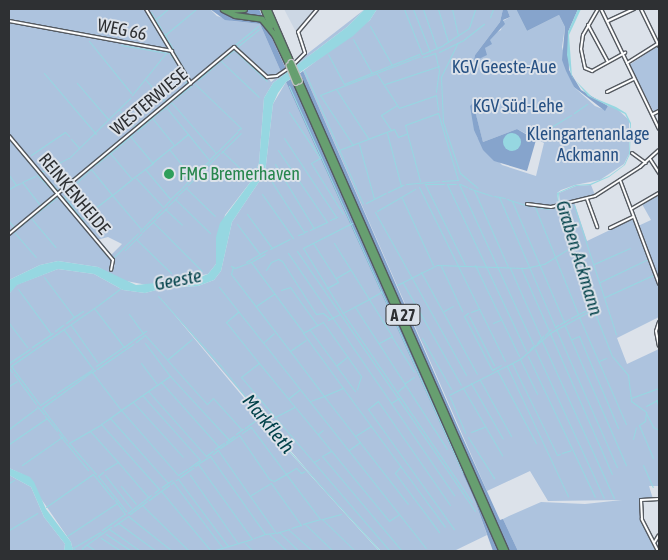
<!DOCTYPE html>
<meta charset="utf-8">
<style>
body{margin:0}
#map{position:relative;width:668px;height:560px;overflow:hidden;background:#dce2ea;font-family:"Asap Condensed",sans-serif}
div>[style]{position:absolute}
.built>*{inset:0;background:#ccd7e4}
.green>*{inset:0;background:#adc3de}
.forest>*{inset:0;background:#86a4cc}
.water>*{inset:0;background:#96d7e1}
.round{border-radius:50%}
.stream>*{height:1px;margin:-0.5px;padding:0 0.5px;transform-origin:0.5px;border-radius:0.5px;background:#96d7e1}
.roads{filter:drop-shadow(1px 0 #555a61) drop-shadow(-1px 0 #555a61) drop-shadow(0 1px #555a61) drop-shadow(0 -1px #555a61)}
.street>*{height:2px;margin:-1px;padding:0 1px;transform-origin:1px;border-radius:1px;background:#fff}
.highway>*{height:4.5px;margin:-2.25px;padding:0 2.25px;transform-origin:2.25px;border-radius:2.25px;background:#679f70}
.bridges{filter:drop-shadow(1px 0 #c0c1c2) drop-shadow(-1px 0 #c0c1c2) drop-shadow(0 1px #c0c1c2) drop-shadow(0 -1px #c0c1c2)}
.highway-bridge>*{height:4.5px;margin:-2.25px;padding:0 2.25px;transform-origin:2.25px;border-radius:2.25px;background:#679f70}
.dots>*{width:14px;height:14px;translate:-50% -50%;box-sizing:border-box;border:2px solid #dce2ea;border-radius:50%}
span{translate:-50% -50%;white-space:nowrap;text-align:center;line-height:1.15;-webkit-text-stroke:4px #dce2ea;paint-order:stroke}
.shield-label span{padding:1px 4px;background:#dce2ea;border:1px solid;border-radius:4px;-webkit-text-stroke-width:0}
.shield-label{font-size:16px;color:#2e3033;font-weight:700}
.street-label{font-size:18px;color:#2e3033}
.park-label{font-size:18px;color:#275184}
.leisure-label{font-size:18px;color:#27864d}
.left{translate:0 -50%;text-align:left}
.water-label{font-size:19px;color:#024149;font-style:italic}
.frame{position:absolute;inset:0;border:10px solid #2e3033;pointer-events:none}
</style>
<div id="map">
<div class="built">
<i style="clip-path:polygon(284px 9px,316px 9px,296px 32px)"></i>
</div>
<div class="green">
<i style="clip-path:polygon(9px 9px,210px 9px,217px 16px,233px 21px,260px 24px,281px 72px,268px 77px,271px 82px,365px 9px,347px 27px,273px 83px,264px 98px,259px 163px,252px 180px,225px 215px,216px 264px,208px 274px,147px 285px,121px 280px,98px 267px,58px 261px,40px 265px,9px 280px,9px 137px,112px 260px,109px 270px,113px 271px,115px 263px,110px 256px,122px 244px,108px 237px,97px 240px,9px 135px)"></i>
<i style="clip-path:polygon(evenodd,377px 9px,503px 9px,500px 22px,475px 55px,473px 69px,493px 34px,501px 30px,503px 21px,510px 17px,507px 9px,516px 9px,527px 31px,559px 15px,565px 27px,562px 47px,574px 87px,595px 106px,605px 110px,608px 106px,615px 107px,629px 120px,629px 154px,624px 164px,600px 180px,575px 185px,561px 190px,557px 193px,557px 196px,560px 205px,559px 193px,576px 186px,591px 185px,595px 195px,574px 202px,587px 241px,635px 218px,638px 226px,651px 220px,642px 204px,659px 194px,659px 317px,617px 338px,627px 364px,659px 349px,659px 486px,649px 486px,653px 499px,640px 500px,641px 520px,656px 551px,518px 551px,503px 519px,509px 516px,541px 502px,585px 504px,622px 500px,548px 501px,530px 471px,487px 491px,303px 71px,370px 20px,377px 9px,473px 104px,483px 142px,517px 129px,544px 143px,536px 176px,502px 165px,477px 137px,473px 104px)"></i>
<i style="clip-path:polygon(658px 46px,659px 109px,654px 112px,629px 65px)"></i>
<i style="clip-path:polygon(286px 82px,475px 501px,487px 535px,454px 551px,381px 551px,325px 491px,158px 295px,283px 445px,379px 551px,73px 551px,71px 542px,44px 503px,22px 474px,9px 468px,9px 294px,16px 285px,58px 269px,94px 274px,123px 290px,145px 293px,164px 288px,198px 286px,214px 280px,221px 271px,232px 222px,265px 173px,273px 104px)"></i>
<i style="clip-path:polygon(9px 475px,31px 487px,44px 517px,65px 544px,64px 551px,9px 551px)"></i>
</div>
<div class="forest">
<i style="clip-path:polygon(210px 9px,259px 9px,286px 69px,281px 72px,260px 24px,225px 20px)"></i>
<i style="clip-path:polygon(503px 9px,507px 9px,510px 17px,503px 20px,505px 24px,490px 40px,492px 44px,485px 48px,487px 55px,477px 60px,479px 66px,472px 69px,475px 55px,500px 22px)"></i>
<i style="clip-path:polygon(516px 9px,578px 9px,568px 32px,569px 70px,581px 90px,608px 106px,605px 111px,574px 87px,566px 71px,562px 60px,565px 27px,559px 15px,527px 31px)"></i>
<i style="clip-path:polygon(303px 71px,457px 425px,500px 520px,503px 519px,518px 551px,509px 551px,299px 74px)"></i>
<i style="clip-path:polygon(291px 79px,301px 99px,499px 551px,493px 551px,475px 501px,286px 82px)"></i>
<i style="clip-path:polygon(473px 103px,483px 142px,517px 129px,536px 140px,527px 171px,494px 161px,483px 150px,474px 130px,470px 106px)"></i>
</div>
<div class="water">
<i style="clip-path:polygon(365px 9px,377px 9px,370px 20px,353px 36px,286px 82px,278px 93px,273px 104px,265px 173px,232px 222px,221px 271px,214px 280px,198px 286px,164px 288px,145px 293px,123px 290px,94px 274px,58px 269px,17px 285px,9px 294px,9px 280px,40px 265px,58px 261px,98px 267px,136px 285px,195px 279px,208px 274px,216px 264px,216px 237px,220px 223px,252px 180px,259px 163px,264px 98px,273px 83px,347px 27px)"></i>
<i style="clip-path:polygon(578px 9px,581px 9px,569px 35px,572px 77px,592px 97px,616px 107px,626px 113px,631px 123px,630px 154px,625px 165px,609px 177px,591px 185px,576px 186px,559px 193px,558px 206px,557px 193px,575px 185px,590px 184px,609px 176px,624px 165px,629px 154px,630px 124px,625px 114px,588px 96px,571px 75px,567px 55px,568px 32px)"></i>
<i class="round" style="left:503px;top:133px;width:18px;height:18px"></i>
<i style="clip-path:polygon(9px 468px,30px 477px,34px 482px,46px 509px,71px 542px,73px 551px,64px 551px,65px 544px,44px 517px,31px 487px,9px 475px)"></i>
</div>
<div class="stream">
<i style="left:404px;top:9px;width:48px;rotate:68.2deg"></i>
<i style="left:422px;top:54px;width:22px;rotate:-22deg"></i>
<i style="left:413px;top:9px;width:46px;rotate:68.4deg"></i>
<i style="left:423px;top:9px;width:42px;rotate:70.7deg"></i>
<i style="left:438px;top:9px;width:34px;rotate:73deg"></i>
<i style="left:452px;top:9px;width:27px;rotate:77deg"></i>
<i style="left:151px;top:12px;width:21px;rotate:59deg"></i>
<i style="left:490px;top:17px;width:9px;rotate:-69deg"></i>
<i style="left:156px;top:19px;width:16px;rotate:-40deg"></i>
<i style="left:370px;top:26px;width:45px;rotate:60.6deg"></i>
<i style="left:164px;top:33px;width:18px;rotate:61deg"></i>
<i style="left:165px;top:35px;width:40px;rotate:-40deg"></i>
<i style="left:353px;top:39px;width:38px;rotate:61deg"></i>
<i style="left:89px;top:41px;width:67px;rotate:51.1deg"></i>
<i style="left:457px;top:44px;width:37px;rotate:116deg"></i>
<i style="left:441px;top:77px;width:45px;rotate:87.5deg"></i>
<i style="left:443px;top:122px;width:54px;rotate:71.6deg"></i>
<i style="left:460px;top:173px;width:23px;rotate:40deg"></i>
<i style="left:121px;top:45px;width:47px;rotate:9.9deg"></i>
<i style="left:443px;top:45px;width:31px;rotate:-33deg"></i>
<i style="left:469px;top:28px;width:20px;rotate:-72deg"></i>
<i style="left:174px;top:52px;width:34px;rotate:60deg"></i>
<i style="left:191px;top:81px;width:87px;rotate:-39.4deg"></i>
<i style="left:439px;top:52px;width:25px;rotate:-26deg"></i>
<i style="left:462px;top:41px;width:28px;rotate:-38deg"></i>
<i style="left:169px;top:53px;width:20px;rotate:53deg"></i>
<i style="left:328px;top:54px;width:34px;rotate:62deg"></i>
<i style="left:344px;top:84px;width:81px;rotate:-21.8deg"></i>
<i style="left:423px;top:57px;width:13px;rotate:-18deg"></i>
<i style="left:435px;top:53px;width:17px;rotate:77deg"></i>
<i style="left:439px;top:70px;width:22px;rotate:98deg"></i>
<i style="left:224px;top:58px;width:13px;rotate:-39deg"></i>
<i style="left:234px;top:50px;width:45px;rotate:43.2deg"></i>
<i style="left:250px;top:60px;width:18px;rotate:-135deg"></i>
<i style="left:237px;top:47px;width:28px;rotate:-39deg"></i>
<i style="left:221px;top:61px;width:52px;rotate:43.5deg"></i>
<i style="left:304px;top:70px;width:146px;rotate:66.2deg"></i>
<i style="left:44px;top:73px;width:80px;rotate:49.6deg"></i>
<i style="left:377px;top:74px;width:40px;rotate:57.1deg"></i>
<i style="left:399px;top:108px;width:39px;rotate:-19deg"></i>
<i style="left:436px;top:95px;width:15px;rotate:82deg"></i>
<i style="left:145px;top:79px;width:32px;rotate:49deg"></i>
<i style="left:198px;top:80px;width:32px;rotate:-41deg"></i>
<i style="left:77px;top:83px;width:48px;rotate:49.3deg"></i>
<i style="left:194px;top:83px;width:65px;rotate:43.8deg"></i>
<i style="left:241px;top:128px;width:4px;rotate:146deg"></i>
<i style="left:385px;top:84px;width:57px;rotate:-18.4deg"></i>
<i style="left:289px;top:86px;width:424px;rotate:65.8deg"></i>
<i style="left:183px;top:89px;width:8px;rotate:-67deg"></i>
<i style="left:186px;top:82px;width:8px;rotate:-104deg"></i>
<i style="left:336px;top:89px;width:59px;rotate:56.9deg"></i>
<i style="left:132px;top:95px;width:53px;rotate:-51.2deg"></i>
<i style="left:173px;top:100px;width:23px;rotate:-38deg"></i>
<i style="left:171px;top:102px;width:68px;rotate:48.6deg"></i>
<i style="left:216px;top:153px;width:10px;rotate:135deg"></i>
<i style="left:209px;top:160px;width:33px;rotate:-129deg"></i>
<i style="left:166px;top:107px;width:6px;rotate:-45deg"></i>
<i style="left:119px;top:110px;width:25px;rotate:47deg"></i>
<i style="left:160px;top:111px;width:7px;rotate:-34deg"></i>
<i style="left:166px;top:107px;width:35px;rotate:51deg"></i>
<i style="left:188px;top:134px;width:17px;rotate:140deg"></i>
<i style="left:289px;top:112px;width:55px;rotate:56deg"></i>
<i style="left:320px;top:158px;width:10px;rotate:151deg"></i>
<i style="left:311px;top:163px;width:60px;rotate:57.9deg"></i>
<i style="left:574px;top:113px;width:16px;rotate:-35deg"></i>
<i style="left:391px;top:130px;width:18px;rotate:-124deg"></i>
<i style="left:381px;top:115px;width:19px;rotate:-32deg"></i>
<i style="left:546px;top:130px;width:29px;rotate:-31deg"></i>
<i style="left:137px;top:131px;width:28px;rotate:-41deg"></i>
<i style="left:387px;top:133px;width:55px;rotate:75.2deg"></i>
<i style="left:130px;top:136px;width:35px;rotate:50deg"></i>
<i style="left:153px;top:163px;width:26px;rotate:143deg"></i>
<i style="left:284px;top:138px;width:95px;rotate:56.6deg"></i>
<i style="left:71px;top:139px;width:12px;rotate:48deg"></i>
<i style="left:359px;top:144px;width:57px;rotate:74.7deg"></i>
<i style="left:353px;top:145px;width:60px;rotate:-123.4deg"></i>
<i style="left:320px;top:95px;width:107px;rotate:-21.3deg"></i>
<i style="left:169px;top:149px;width:36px;rotate:51deg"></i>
<i style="left:192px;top:177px;width:8px;rotate:-45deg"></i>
<i style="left:114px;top:150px;width:26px;rotate:-40deg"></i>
<i style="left:278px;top:150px;width:87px;rotate:55.8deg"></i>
<i style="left:327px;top:222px;width:19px;rotate:155deg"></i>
<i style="left:339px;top:150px;width:59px;rotate:-20.9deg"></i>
<i style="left:394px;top:129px;width:9px;rotate:63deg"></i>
<i style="left:398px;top:137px;width:9px;rotate:-21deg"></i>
<i style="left:222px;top:151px;width:32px;rotate:44deg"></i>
<i style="left:110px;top:153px;width:34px;rotate:50deg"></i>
<i style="left:132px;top:179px;width:26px;rotate:141deg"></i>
<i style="left:112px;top:195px;width:45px;rotate:49.5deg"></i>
<i style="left:216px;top:153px;width:30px;rotate:-45deg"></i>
<i style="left:221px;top:153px;width:28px;rotate:-45deg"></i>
<i style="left:31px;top:155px;width:41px;rotate:-34.1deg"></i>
<i style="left:65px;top:132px;width:6px;rotate:45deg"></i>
<i style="left:26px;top:159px;width:19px;rotate:51deg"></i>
<i style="left:31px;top:160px;width:16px;rotate:50deg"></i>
<i style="left:152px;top:163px;width:28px;rotate:-39deg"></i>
<i style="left:174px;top:145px;width:35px;rotate:-129deg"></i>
<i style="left:275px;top:164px;width:74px;rotate:58.9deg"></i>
<i style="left:95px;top:165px;width:23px;rotate:-38deg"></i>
<i style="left:145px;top:169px;width:39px;rotate:50deg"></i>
<i style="left:170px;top:199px;width:15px;rotate:-42deg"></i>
<i style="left:199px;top:170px;width:13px;rotate:-42deg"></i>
<i style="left:9px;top:175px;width:12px;rotate:55deg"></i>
<i style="left:16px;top:185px;width:5px;rotate:-22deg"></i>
<i style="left:37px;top:175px;width:27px;rotate:45deg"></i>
<i style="left:35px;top:176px;width:14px;rotate:155deg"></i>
<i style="left:22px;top:182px;width:31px;rotate:52deg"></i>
<i style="left:41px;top:206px;width:9px;rotate:-41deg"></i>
<i style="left:45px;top:177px;width:6px;rotate:-129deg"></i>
<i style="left:41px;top:172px;width:31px;rotate:-27deg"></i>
<i style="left:69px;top:158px;width:86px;rotate:-44.5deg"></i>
<i style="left:136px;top:178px;width:40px;rotate:47deg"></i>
<i style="left:47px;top:179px;width:17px;rotate:45deg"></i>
<i style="left:420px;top:181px;width:58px;rotate:-105deg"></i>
<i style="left:405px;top:125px;width:35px;rotate:-20deg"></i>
<i style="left:438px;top:113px;width:70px;rotate:73.4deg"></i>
<i style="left:458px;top:180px;width:16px;rotate:176deg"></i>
<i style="left:272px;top:182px;width:59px;rotate:57.4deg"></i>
<i style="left:304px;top:232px;width:3px;rotate:-18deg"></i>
<i style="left:406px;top:184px;width:33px;rotate:-5deg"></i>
<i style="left:444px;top:184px;width:19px;rotate:180deg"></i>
<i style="left:425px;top:184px;width:90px;rotate:63.7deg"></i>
<i style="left:456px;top:184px;width:9px;rotate:180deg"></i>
<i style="left:447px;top:184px;width:185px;rotate:64.7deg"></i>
<i style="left:459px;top:184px;width:176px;rotate:65.2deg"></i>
<i style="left:460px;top:184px;width:8px;rotate:23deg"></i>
<i style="left:188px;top:185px;width:44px;rotate:-45deg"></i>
<i style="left:419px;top:187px;width:194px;rotate:63.7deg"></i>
<i style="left:182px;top:188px;width:15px;rotate:-48deg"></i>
<i style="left:186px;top:188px;width:40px;rotate:44deg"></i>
<i style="left:469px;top:188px;width:5px;rotate:22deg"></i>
<i style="left:474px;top:190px;width:84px;rotate:66.2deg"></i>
<i style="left:9px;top:189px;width:8px;rotate:-30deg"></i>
<i style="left:474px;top:190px;width:19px;rotate:18deg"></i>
<i style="left:388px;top:192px;width:17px;rotate:-25deg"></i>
<i style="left:65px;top:194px;width:36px;rotate:-44deg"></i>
<i style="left:91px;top:169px;width:33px;rotate:51deg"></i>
<i style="left:112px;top:195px;width:39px;rotate:142deg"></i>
<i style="left:262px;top:194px;width:54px;rotate:54.8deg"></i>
<i style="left:178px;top:195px;width:12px;rotate:-42deg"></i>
<i style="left:64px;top:196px;width:53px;rotate:52.7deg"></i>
<i style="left:494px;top:196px;width:11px;rotate:10deg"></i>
<i style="left:499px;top:197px;width:142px;rotate:66.7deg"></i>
<i style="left:555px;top:327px;width:4px;rotate:-34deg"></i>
<i style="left:402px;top:198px;width:74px;rotate:65.2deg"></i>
<i style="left:61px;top:199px;width:75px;rotate:51deg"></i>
<i style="left:175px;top:199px;width:49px;rotate:44.2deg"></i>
<i style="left:507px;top:199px;width:23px;rotate:18deg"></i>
<i style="left:512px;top:201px;width:132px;rotate:66.7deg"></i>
<i style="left:366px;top:203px;width:22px;rotate:-27deg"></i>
<i style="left:574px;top:205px;width:136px;rotate:72deg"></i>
<i style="left:164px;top:206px;width:8px;rotate:-45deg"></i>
<i style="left:168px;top:206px;width:13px;rotate:-45deg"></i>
<i style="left:532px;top:206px;width:17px;rotate:10deg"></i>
<i style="left:535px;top:207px;width:115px;rotate:68.1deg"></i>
<i style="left:551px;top:208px;width:21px;rotate:-11deg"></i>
<i style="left:165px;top:209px;width:23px;rotate:43deg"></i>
<i style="left:377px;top:211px;width:44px;rotate:-30.1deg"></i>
<i style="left:375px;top:212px;width:187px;rotate:60.8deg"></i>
<i style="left:247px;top:214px;width:42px;rotate:53.7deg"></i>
<i style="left:29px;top:215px;width:14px;rotate:-39deg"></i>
<i style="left:31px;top:218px;width:38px;rotate:50deg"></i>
<i style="left:156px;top:218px;width:15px;rotate:-42deg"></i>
<i style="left:29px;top:219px;width:36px;rotate:-38deg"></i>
<i style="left:330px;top:220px;width:8px;rotate:-23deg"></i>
<i style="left:9px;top:221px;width:9px;rotate:54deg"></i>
<i style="left:14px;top:228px;width:17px;rotate:-40deg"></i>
<i style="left:153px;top:222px;width:69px;rotate:45deg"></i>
<i style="left:237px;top:224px;width:38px;rotate:53deg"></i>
<i style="left:18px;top:228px;width:11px;rotate:-38deg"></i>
<i style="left:140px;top:231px;width:30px;rotate:-46deg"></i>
<i style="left:9px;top:232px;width:6px;rotate:-39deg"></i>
<i style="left:14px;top:232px;width:33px;rotate:49deg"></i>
<i style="left:142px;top:232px;width:18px;rotate:-43deg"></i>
<i style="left:298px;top:235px;width:6px;rotate:-18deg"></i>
<i style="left:136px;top:239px;width:49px;rotate:44.2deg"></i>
<i style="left:101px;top:243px;width:19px;rotate:51deg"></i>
<i style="left:113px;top:258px;width:35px;rotate:-45deg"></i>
<i style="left:313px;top:243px;width:46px;rotate:57.3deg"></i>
<i style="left:338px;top:282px;width:13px;rotate:151deg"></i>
<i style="left:334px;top:243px;width:66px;rotate:58deg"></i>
<i style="left:369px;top:299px;width:30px;rotate:152deg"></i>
<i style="left:343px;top:313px;width:229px;rotate:55.7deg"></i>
<i style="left:270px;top:249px;width:22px;rotate:-27deg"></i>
<i style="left:125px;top:250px;width:23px;rotate:-45deg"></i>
<i style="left:297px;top:251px;width:315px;rotate:55.6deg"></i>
<i style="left:288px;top:253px;width:182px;rotate:55.5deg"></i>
<i style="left:246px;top:262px;width:24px;rotate:-30deg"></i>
<i style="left:251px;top:262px;width:87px;rotate:53.4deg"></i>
<i style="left:594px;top:264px;width:39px;rotate:-24deg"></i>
<i style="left:475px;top:265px;width:101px;rotate:64.2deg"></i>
<i style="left:231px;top:266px;width:4px;rotate:27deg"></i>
<i style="left:235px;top:268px;width:17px;rotate:-21deg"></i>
<i style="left:251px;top:262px;width:16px;rotate:-30deg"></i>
<i style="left:441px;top:266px;width:50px;rotate:65deg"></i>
<i style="left:233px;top:267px;width:7px;rotate:106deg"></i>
<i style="left:231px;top:274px;width:97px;rotate:52.5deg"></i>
<i style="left:290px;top:351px;width:19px;rotate:-35deg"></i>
<i style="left:510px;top:268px;width:77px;rotate:66.1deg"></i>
<i style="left:541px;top:338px;width:3px;rotate:-45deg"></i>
<i style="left:521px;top:268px;width:69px;rotate:66deg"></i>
<i style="left:266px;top:270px;width:9px;rotate:-58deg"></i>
<i style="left:271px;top:262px;width:8px;rotate:-23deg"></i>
<i style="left:278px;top:259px;width:4px;rotate:27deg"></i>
<i style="left:282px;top:261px;width:63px;rotate:57.3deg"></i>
<i style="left:316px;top:314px;width:7px;rotate:-8deg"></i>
<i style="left:323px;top:313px;width:9px;rotate:41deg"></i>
<i style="left:421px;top:272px;width:116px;rotate:61.2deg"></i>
<i style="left:44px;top:277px;width:50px;rotate:53.1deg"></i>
<i style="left:74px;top:317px;width:10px;rotate:143deg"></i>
<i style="left:336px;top:278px;width:16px;rotate:-30deg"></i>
<i style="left:600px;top:282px;width:53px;rotate:-25.6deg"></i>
<i style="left:403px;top:283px;width:117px;rotate:60.4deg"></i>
<i style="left:397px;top:285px;width:45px;rotate:-26.6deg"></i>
<i style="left:437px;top:265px;width:88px;rotate:2deg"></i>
<i style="left:525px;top:268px;width:19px;rotate:-12deg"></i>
<i style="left:544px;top:264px;width:31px;rotate:-32deg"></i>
<i style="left:219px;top:287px;width:333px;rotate:51.6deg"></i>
<i style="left:121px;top:288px;width:34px;rotate:143deg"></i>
<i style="left:94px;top:308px;width:49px;rotate:52.4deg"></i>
<i style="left:124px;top:347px;width:10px;rotate:-37deg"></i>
<i style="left:18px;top:289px;width:56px;rotate:53.7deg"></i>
<i style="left:281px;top:290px;width:9px;rotate:-18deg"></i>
<i style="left:290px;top:287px;width:47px;rotate:54.6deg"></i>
<i style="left:158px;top:296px;width:94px;rotate:48deg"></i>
<i style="left:221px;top:366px;width:98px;rotate:51.6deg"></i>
<i style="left:282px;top:443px;width:146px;rotate:47.8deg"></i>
<i style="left:605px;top:297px;width:53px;rotate:-24.6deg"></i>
<i style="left:256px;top:306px;width:22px;rotate:-34deg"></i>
<i style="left:355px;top:307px;width:169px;rotate:57.1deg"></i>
<i style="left:444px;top:311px;width:10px;rotate:-29deg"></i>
<i style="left:594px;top:311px;width:48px;rotate:68.2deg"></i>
<i style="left:612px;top:356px;width:25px;rotate:50deg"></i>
<i style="left:628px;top:375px;width:26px;rotate:83deg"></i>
<i style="left:631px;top:401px;width:19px;rotate:36deg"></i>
<i style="left:646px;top:412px;width:9px;rotate:96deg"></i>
<i style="left:645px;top:421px;width:7px;rotate:146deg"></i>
<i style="left:639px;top:425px;width:36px;rotate:67deg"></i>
<i style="left:238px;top:312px;width:16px;rotate:140deg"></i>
<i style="left:226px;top:322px;width:53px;rotate:51.2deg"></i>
<i style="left:259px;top:363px;width:23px;rotate:142deg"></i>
<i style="left:241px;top:377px;width:52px;rotate:49.6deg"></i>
<i style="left:275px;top:417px;width:22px;rotate:-27deg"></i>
<i style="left:295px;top:407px;width:57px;rotate:-129.3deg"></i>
<i style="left:471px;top:312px;width:9px;rotate:-21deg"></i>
<i style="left:343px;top:313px;width:76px;rotate:-121.6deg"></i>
<i style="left:303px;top:248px;width:55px;rotate:-27deg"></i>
<i style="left:468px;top:313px;width:5px;rotate:143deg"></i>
<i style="left:464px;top:316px;width:61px;rotate:62.6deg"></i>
<i style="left:492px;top:370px;width:10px;rotate:-29deg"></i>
<i style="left:129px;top:314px;width:24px;rotate:54deg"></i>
<i style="left:469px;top:316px;width:55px;rotate:63deg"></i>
<i style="left:74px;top:317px;width:11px;rotate:-34deg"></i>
<i style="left:579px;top:317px;width:117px;rotate:66.3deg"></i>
<i style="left:571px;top:318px;width:16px;rotate:-27deg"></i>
<i style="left:328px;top:320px;width:13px;rotate:-27deg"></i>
<i style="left:9px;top:323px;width:30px;rotate:53deg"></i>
<i style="left:493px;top:323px;width:8px;rotate:-23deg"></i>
<i style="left:560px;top:324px;width:10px;rotate:-29deg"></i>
<i style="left:71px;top:325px;width:45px;rotate:54.9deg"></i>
<i style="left:565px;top:326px;width:152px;rotate:66.3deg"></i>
<i style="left:556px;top:329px;width:151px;rotate:66.2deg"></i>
<i style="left:310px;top:330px;width:76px;rotate:53.6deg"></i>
<i style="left:55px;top:331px;width:10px;rotate:-37deg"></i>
<i style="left:550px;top:333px;width:154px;rotate:66.3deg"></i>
<i style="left:545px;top:335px;width:8px;rotate:-45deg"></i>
<i style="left:392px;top:337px;width:41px;rotate:57.8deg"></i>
<i style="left:422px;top:338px;width:59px;rotate:60.4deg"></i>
<i style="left:572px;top:339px;width:8px;rotate:-23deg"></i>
<i style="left:579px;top:336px;width:100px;rotate:67deg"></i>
<i style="left:133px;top:340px;width:16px;rotate:-35deg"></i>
<i style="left:542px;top:341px;width:173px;rotate:65.4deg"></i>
<i style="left:136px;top:342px;width:11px;rotate:-38deg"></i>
<i style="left:145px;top:335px;width:93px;rotate:48.1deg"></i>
<i style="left:207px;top:404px;width:8px;rotate:-45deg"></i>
<i style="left:213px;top:398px;width:43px;rotate:47.8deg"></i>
<i style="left:264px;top:342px;width:13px;rotate:-42deg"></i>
<i style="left:145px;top:343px;width:41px;rotate:52.9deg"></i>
<i style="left:379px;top:343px;width:15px;rotate:-28deg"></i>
<i style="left:392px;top:336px;width:44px;rotate:-121.9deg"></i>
<i style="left:369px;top:299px;width:14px;rotate:-30deg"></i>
<i style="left:537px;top:343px;width:6px;rotate:-51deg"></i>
<i style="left:32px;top:347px;width:25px;rotate:-34deg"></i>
<i style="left:530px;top:349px;width:6px;rotate:-45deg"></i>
<i style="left:535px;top:349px;width:164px;rotate:65.2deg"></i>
<i style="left:290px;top:351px;width:56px;rotate:52.9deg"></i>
<i style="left:324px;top:396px;width:15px;rotate:160deg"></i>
<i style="left:528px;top:356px;width:156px;rotate:64.6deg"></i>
<i style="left:168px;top:359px;width:31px;rotate:-40deg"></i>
<i style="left:520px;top:359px;width:39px;rotate:64deg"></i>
<i style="left:599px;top:361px;width:8px;rotate:-23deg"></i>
<i style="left:9px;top:363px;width:25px;rotate:-34deg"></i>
<i style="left:141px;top:363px;width:26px;rotate:53deg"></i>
<i style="left:512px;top:363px;width:102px;rotate:63.9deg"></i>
<i style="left:557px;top:455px;width:3px;rotate:-18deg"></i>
<i style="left:337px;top:365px;width:13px;rotate:-39deg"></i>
<i style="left:96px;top:366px;width:33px;rotate:-35deg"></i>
<i style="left:507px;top:366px;width:144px;rotate:64.9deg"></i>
<i style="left:9px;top:368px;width:5px;rotate:53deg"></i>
<i style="left:97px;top:369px;width:44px;rotate:-34.8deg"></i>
<i style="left:95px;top:370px;width:4px;rotate:146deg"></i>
<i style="left:92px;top:372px;width:48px;rotate:52.7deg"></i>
<i style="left:121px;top:410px;width:60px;rotate:-34.8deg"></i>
<i style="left:170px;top:376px;width:87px;rotate:47.3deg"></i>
<i style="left:497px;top:370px;width:83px;rotate:61.9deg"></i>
<i style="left:14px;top:374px;width:37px;rotate:54deg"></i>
<i style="left:480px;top:380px;width:64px;rotate:61deg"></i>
<i style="left:161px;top:382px;width:87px;rotate:48.3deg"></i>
<i style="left:405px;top:383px;width:11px;rotate:-34deg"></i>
<i style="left:471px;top:383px;width:64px;rotate:60.3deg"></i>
<i style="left:9px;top:386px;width:9px;rotate:-32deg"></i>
<i style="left:343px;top:388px;width:172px;rotate:53.7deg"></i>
<i style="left:463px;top:388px;width:78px;rotate:59.8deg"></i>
<i style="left:149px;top:392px;width:86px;rotate:48.3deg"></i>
<i style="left:206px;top:456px;width:9px;rotate:-36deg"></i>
<i style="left:397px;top:392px;width:11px;rotate:-41deg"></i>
<i style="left:57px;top:393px;width:43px;rotate:-33.7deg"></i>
<i style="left:93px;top:369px;width:49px;rotate:-126.6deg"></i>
<i style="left:55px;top:395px;width:18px;rotate:146deg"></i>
<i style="left:40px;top:405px;width:49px;rotate:-126.6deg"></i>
<i style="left:11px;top:366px;width:101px;rotate:-34.9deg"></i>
<i style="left:449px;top:395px;width:80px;rotate:-26.9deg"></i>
<i style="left:520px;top:359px;width:40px;rotate:-41deg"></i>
<i style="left:550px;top:333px;width:46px;rotate:-28.8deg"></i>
<i style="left:143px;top:396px;width:86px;rotate:48.3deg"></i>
<i style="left:200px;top:460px;width:14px;rotate:144deg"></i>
<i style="left:450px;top:397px;width:39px;rotate:67deg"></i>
<i style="left:289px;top:398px;width:13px;rotate:-39deg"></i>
<i style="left:399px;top:398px;width:9px;rotate:148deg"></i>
<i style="left:391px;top:403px;width:112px;rotate:55.6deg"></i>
<i style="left:631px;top:398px;width:30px;rotate:-20deg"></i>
<i style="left:656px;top:400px;width:8px;rotate:67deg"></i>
<i style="left:133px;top:402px;width:74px;rotate:47.7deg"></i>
<i style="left:37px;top:406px;width:11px;rotate:49deg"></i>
<i style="left:646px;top:406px;width:15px;rotate:-28deg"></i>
<i style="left:296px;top:408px;width:146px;rotate:50.5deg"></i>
<i style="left:389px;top:521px;width:11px;rotate:-34deg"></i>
<i style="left:646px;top:413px;width:16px;rotate:63deg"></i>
<i style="left:653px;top:427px;width:7px;rotate:27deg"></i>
<i style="left:45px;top:416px;width:19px;rotate:51deg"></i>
<i style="left:275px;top:417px;width:177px;rotate:49.4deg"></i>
<i style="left:110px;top:418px;width:11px;rotate:146deg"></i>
<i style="left:101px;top:424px;width:87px;rotate:48.3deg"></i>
<i style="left:159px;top:489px;width:6px;rotate:141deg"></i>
<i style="left:371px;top:426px;width:19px;rotate:148deg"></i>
<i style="left:355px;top:436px;width:86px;rotate:52.1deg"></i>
<i style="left:245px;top:428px;width:19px;rotate:-36deg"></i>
<i style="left:9px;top:429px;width:35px;rotate:-37deg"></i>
<i style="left:90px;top:431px;width:42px;rotate:47.9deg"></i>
<i style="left:471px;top:432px;width:14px;rotate:-21deg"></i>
<i style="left:59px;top:434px;width:10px;rotate:53deg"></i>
<i style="left:236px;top:434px;width:9px;rotate:-36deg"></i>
<i style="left:318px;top:434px;width:6px;rotate:-39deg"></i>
<i style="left:355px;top:436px;width:51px;rotate:-127.8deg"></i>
<i style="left:324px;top:396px;width:21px;rotate:-23deg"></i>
<i style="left:343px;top:388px;width:68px;rotate:-126deg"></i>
<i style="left:303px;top:333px;width:23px;rotate:-29deg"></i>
<i style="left:323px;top:322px;width:66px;rotate:54.9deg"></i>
<i style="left:361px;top:376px;width:14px;rotate:107deg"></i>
<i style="left:468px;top:437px;width:49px;rotate:57.6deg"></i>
<i style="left:633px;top:439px;width:12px;rotate:-76deg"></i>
<i style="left:67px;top:441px;width:41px;rotate:-127.1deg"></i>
<i style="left:42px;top:408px;width:61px;rotate:-36.3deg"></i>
<i style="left:226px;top:442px;width:10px;rotate:-37deg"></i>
<i style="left:66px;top:443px;width:35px;rotate:51deg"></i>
<i style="left:9px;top:444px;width:46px;rotate:-34.4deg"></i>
<i style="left:220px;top:448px;width:23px;rotate:-34deg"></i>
<i style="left:239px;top:435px;width:53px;rotate:55.7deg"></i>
<i style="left:269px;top:479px;width:5px;rotate:22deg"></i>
<i style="left:274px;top:481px;width:14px;rotate:-30deg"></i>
<i style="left:286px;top:474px;width:59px;rotate:-126.7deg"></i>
<i style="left:251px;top:427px;width:11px;rotate:146deg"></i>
<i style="left:215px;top:449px;width:11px;rotate:-34deg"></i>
<i style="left:349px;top:450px;width:14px;rotate:-36deg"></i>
<i style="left:331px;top:451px;width:10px;rotate:151deg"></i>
<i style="left:322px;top:456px;width:124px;rotate:49.9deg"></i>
<i style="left:562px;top:453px;width:9px;rotate:-18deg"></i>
<i style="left:213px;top:454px;width:6px;rotate:-39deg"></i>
<i style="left:218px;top:450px;width:101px;rotate:55.1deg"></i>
<i style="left:276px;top:533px;width:14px;rotate:-17deg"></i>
<i style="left:314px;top:462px;width:6px;rotate:-31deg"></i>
<i style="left:199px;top:463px;width:13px;rotate:-32deg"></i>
<i style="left:210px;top:456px;width:95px;rotate:54.8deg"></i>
<i style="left:265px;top:534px;width:12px;rotate:160deg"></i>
<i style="left:22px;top:465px;width:49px;rotate:-35deg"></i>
<i style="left:643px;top:465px;width:24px;rotate:66deg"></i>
<i style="left:195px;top:466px;width:4px;rotate:-34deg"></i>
<i style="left:198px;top:464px;width:92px;rotate:54.2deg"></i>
<i style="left:252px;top:539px;width:42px;rotate:163.3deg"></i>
<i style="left:400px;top:467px;width:8px;rotate:130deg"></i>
<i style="left:395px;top:473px;width:74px;rotate:53.3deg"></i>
<i style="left:105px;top:470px;width:15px;rotate:-32deg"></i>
<i style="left:118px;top:462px;width:46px;rotate:49.4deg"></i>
<i style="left:103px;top:472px;width:6px;rotate:141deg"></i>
<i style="left:98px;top:476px;width:45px;rotate:51.3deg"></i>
<i style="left:96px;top:474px;width:41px;rotate:-131.1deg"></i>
<i style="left:69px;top:443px;width:36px;rotate:-30deg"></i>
<i style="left:105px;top:475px;width:42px;rotate:51.8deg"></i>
<i style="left:190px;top:475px;width:82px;rotate:55deg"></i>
<i style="left:180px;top:477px;width:16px;rotate:-35deg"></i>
<i style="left:176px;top:480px;width:2px;rotate:-27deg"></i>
<i style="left:178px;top:479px;width:84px;rotate:53.3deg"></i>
<i style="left:9px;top:483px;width:6px;rotate:-31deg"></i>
<i style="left:168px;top:483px;width:87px;rotate:-131.7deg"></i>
<i style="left:110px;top:418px;width:14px;rotate:-36deg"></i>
<i style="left:121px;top:410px;width:86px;rotate:48.8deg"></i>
<i style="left:178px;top:475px;width:11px;rotate:-34deg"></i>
<i style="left:171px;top:484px;width:3px;rotate:-45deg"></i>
<i style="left:173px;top:482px;width:81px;rotate:53deg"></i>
<i style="left:121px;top:486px;width:23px;rotate:50deg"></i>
<i style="left:162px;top:487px;width:12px;rotate:-35deg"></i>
<i style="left:161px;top:491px;width:10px;rotate:-37deg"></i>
<i style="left:251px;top:495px;width:23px;rotate:-31deg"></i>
<i style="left:271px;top:483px;width:52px;rotate:54.5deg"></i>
<i style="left:301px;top:525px;width:10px;rotate:163deg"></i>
<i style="left:149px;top:500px;width:15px;rotate:-37deg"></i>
<i style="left:161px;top:491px;width:78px;rotate:50.2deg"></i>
<i style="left:142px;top:505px;width:6px;rotate:-39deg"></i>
<i style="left:450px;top:505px;width:126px;rotate:-124.7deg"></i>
<i style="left:378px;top:401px;width:13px;rotate:141deg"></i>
<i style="left:368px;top:409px;width:148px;rotate:54.4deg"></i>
<i style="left:46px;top:507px;width:57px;rotate:-35.1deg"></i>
<i style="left:93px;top:474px;width:32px;rotate:51deg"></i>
<i style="left:128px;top:513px;width:29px;rotate:-38deg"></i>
<i style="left:130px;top:514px;width:15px;rotate:-37deg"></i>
<i style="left:142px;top:505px;width:66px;rotate:44.4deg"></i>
<i style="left:341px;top:514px;width:20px;rotate:165deg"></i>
<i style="left:322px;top:519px;width:46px;rotate:44.1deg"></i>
<i style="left:128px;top:516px;width:56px;rotate:38.5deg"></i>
<i style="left:118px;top:523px;width:47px;rotate:36.4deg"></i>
<i style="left:303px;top:524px;width:18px;rotate:-16deg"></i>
<i style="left:320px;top:519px;width:56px;rotate:-127.1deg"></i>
<i style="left:286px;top:474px;width:12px;rotate:-31deg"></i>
<i style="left:296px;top:468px;width:7px;rotate:45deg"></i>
<i style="left:301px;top:473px;width:4px;rotate:-27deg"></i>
<i style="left:305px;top:524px;width:39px;rotate:44deg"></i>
<i style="left:114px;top:526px;width:16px;rotate:-35deg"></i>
<i style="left:109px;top:529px;width:38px;rotate:35deg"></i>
<i style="left:9px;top:530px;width:33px;rotate:-31deg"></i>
<i style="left:102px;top:530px;width:28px;rotate:-35deg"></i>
<i style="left:125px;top:514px;width:17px;rotate:-126deg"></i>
<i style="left:289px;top:530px;width:31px;rotate:42deg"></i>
<i style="left:279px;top:532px;width:28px;rotate:44deg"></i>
<i style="left:106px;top:534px;width:30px;rotate:34deg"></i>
<i style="left:265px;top:534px;width:9px;rotate:-6deg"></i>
<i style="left:269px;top:534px;width:25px;rotate:43deg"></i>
<i style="left:67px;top:536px;width:60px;rotate:-33.4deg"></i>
<i style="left:98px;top:536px;width:16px;rotate:-35deg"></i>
<i style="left:101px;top:538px;width:24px;rotate:33deg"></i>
<i style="left:245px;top:543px;width:11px;rotate:45deg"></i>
<i style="left:87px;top:545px;width:11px;rotate:34deg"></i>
<i style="left:71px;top:549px;width:34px;rotate:-30deg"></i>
<i style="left:74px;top:549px;width:4px;rotate:34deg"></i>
<i style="left:83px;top:551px;width:3px;rotate:-108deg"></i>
<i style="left:82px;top:548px;width:19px;rotate:-36deg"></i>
</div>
<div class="roads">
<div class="street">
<i style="left:146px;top:9px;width:87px;rotate:59deg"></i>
<i style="left:598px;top:9px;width:30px;rotate:120deg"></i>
<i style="left:583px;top:35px;width:14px;rotate:98deg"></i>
<i style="left:581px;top:49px;width:19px;rotate:78deg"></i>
<i style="left:585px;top:68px;width:8px;rotate:23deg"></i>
<i style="left:592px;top:71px;width:38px;rotate:-29deg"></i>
<i style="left:601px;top:9px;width:133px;rotate:64.2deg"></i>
<i style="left:641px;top:9px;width:41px;rotate:64.1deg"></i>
<i style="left:9px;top:21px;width:166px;rotate:10.4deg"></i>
<i style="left:608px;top:21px;width:29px;rotate:-25deg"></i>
<i style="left:588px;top:25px;width:42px;rotate:61.6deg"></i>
<i style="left:627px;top:63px;width:36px;rotate:-32deg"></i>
<i style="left:293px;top:65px;width:17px;rotate:-45deg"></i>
<i style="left:305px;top:53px;width:22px;rotate:-108deg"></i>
<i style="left:298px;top:32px;width:30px;rotate:-50deg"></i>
<i style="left:607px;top:92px;width:30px;rotate:-26deg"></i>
<i style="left:653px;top:114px;width:7px;rotate:-27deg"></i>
<i style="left:9px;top:136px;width:162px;rotate:50deg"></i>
<i style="left:113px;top:260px;width:10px;rotate:101deg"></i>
<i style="left:632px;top:153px;width:17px;rotate:36deg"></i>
<i style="left:650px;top:159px;width:17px;rotate:57deg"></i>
<i style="left:620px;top:180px;width:111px;rotate:69.4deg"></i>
<i style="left:587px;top:199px;width:30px;rotate:70deg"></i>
<i style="left:527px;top:204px;width:24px;rotate:7deg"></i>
<i style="left:551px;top:207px;width:45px;rotate:-14deg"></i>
<i style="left:595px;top:196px;width:54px;rotate:-32.8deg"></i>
<i style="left:640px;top:167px;width:25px;rotate:-42deg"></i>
<i style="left:631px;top:209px;width:32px;rotate:-30deg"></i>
<i style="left:610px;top:228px;width:25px;rotate:-26deg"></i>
<i style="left:9px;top:234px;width:293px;rotate:-39.7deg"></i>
<i style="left:234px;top:47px;width:45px;rotate:42.3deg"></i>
<i style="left:267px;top:77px;width:10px;rotate:-6deg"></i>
<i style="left:277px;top:76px;width:14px;rotate:-34deg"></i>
<i style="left:659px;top:322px;width:9px;rotate:108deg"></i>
<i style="left:656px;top:331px;width:15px;rotate:79deg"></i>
<i style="left:654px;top:543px;width:9px;rotate:-58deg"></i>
<i style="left:658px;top:551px;width:36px;rotate:-117deg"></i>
<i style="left:642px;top:519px;width:19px;rotate:-93deg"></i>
<i style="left:641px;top:500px;width:18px;rotate:-3deg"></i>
</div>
<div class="highway">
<i style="left:223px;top:9px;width:13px;rotate:27deg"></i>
<i style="left:235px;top:15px;width:27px;rotate:8deg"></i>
<i style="left:262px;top:19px;width:21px;rotate:51deg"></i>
<i style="left:264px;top:9px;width:18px;rotate:68deg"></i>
<i style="left:268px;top:9px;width:58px;rotate:66.5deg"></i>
<i style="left:229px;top:10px;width:15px;rotate:-4deg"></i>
<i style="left:274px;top:33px;width:35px;rotate:65deg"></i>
<i style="left:299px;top:80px;width:514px;rotate:66.27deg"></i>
<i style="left:296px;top:82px;width:512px;rotate:66.29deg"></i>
</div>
</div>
<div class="bridges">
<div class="highway-bridge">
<i style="left:291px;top:62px;width:20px;rotate:66deg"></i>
<i style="left:289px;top:65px;width:18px;rotate:68deg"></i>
</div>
</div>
<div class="dots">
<i style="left:169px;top:174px;background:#2e9e5b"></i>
</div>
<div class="shield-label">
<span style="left:403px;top:315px">A 27</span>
</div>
<div class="street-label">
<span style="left:122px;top:30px;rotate:11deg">WEG 66</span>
<span style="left:149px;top:102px;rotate:-40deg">WESTERWIESE</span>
<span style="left:74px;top:194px;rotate:50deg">REINKENHEIDE</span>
</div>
<div class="park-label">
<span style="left:504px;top:67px">KGV Geeste-Aue</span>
<span style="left:518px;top:106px">KGV Süd-Lehe</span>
<span style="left:588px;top:145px">Kleingartenanlage<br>Ackmann</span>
</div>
<div class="leisure-label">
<span class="left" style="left:179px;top:174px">FMG Bremerhaven</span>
</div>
<div class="water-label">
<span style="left:579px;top:258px;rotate:73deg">Graben Ackmann</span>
<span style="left:178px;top:280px;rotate:-11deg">Geeste</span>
<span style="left:268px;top:424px;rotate:51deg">Markfleth</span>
</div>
<div class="frame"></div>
</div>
